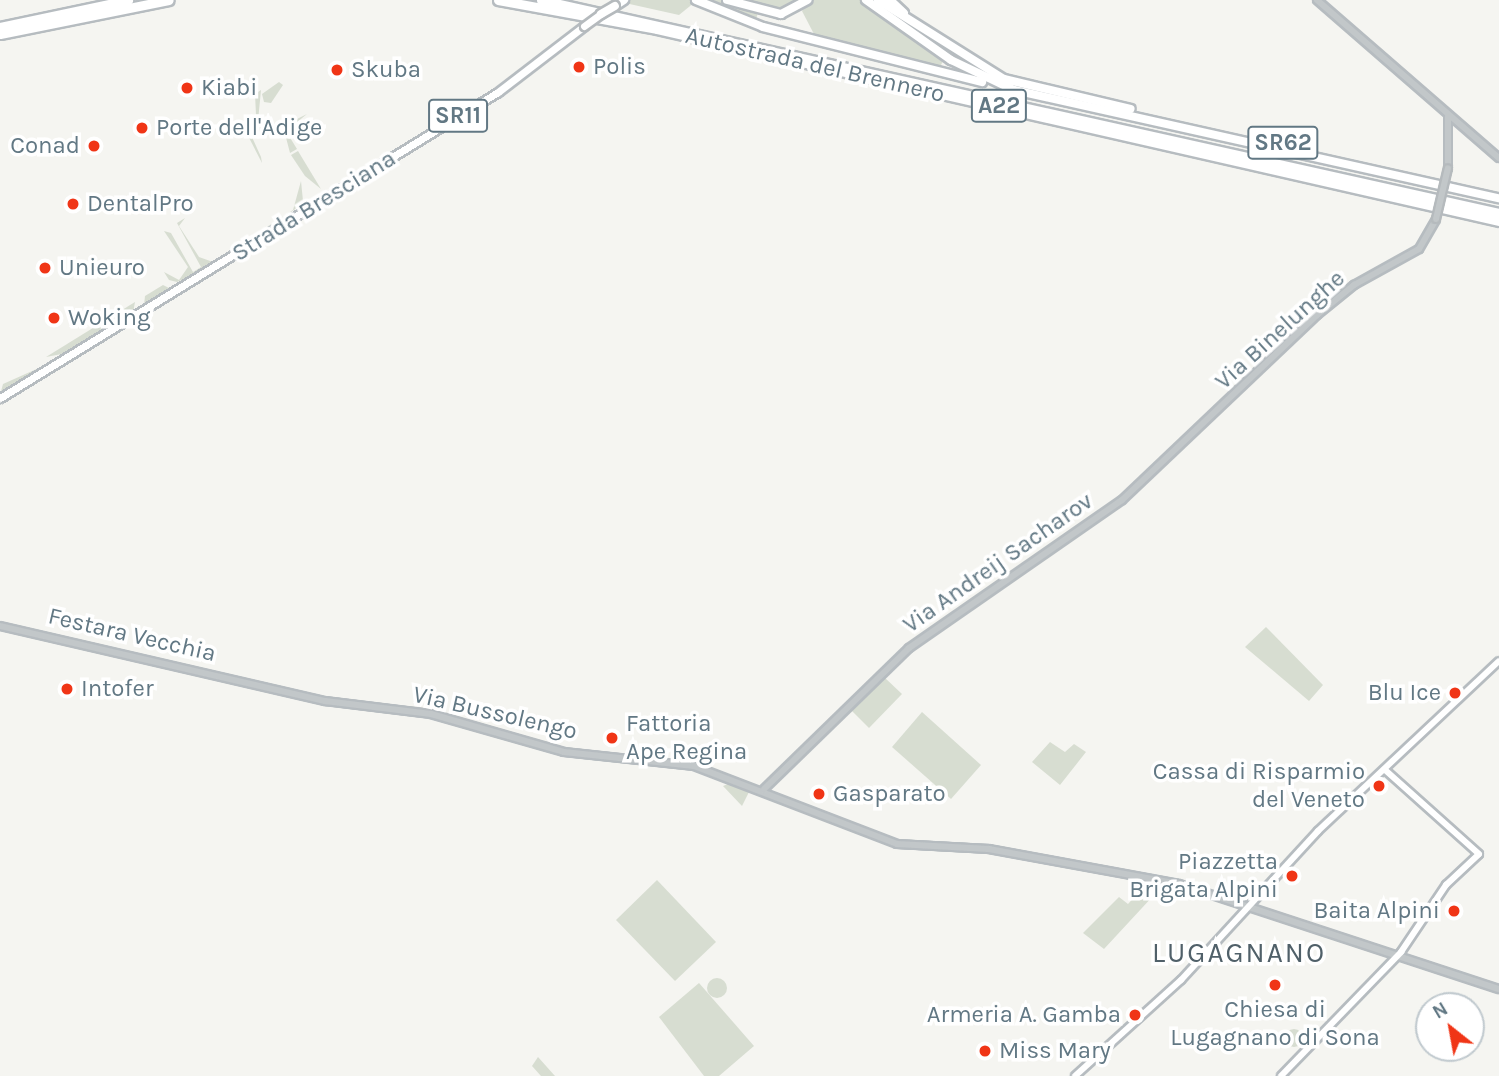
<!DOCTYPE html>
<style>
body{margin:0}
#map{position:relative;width:1499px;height:1076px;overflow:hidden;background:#f5f5f1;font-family:Karla,sans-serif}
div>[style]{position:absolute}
.green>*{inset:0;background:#d7ddd1}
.round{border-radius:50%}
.roads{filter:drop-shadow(2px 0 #b6bcc0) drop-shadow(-2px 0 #b6bcc0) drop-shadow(0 2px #b6bcc0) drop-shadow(0 -2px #b6bcc0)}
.tertiary>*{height:6px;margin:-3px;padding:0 3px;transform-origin:3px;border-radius:3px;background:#c2c7c9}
.secondary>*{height:6px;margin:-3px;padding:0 3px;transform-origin:3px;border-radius:3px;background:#fff}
.primary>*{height:7px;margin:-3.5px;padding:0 3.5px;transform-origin:3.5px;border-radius:3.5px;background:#fff}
.trunk>*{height:8px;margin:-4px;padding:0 4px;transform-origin:4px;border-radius:4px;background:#fff}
.motorway>*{height:9px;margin:-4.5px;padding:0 4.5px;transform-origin:4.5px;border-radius:4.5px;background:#fff}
.bridges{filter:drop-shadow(2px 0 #b5babd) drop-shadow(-2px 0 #b5babd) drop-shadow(0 2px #b5babd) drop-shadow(0 -2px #b5babd)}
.tertiary-bridge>*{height:6px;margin:-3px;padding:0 3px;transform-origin:3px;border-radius:3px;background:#c2c7c9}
.primary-bridge>*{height:7px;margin:-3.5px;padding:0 3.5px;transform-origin:3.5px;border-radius:3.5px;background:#fff}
.trunk-bridge>*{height:8px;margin:-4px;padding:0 4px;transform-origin:4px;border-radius:4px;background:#fff}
.dots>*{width:19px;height:19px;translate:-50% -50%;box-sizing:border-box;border:4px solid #fff;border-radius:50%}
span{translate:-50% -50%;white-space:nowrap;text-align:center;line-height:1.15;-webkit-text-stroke:7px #fff;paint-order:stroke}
.shield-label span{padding:2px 5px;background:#fff;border:2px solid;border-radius:5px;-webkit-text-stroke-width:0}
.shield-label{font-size:23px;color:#627884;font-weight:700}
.street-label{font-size:24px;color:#627884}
.poi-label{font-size:24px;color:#627884}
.left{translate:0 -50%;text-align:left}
.right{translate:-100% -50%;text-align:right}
.quarter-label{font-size:28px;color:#506069;letter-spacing:2px}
.north{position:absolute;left:1415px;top:992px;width:70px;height:70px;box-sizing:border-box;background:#fff;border:2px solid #c0c9ce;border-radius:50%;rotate:329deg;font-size:19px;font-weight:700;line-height:28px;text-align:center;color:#627884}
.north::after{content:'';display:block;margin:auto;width:24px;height:32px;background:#f03516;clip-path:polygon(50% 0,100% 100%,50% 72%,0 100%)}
</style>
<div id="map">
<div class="green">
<i style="clip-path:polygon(629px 0,690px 0,695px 2px,679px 15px,625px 3px)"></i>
<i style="clip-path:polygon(702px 0,720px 0,758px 13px,755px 22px)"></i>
<i style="clip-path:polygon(735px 0,803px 0,776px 12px)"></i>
<i style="clip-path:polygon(810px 0,861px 0,944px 59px,940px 67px,815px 36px,802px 11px)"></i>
<i style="clip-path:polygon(279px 82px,283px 85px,271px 103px,264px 102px,262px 94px)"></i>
<i style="clip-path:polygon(261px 90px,258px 121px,252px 137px,261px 157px,262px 163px,244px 128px,256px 115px,255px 94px)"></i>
<i style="clip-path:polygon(307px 114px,286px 131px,297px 149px,290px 153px,283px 126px)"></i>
<i style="clip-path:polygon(298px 151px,321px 189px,305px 176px,291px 155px)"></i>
<i style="clip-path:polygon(301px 181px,303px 201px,294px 210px,203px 271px,177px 282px,169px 280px,164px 272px,179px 280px,188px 267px,164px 231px,171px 233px,193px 272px,201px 267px,177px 223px,185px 218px,179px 226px,199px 257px,213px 262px,293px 210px)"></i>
<i style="clip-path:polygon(163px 285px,171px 289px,144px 305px,145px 296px)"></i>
<i style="clip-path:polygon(135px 302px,133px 313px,67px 353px,46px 357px)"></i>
<i style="clip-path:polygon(59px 359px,0 395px,3px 384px)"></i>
<i style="clip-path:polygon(1266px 627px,1323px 685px,1309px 701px,1245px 647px)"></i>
<i style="clip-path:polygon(884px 677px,902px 694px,869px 728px,851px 710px)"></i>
<i style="clip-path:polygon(922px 712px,981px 765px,951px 799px,892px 747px)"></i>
<i style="clip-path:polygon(1050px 742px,1065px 752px,1074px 744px,1086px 752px,1060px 785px,1032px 762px)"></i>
<i style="clip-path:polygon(733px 782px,750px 790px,742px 806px,723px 786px)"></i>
<i style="clip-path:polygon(657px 880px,716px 942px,675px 981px,616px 920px)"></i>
<i style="clip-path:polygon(1140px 891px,1154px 895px,1104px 949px,1083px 933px,1119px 897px,1128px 904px)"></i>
<i class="round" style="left:707px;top:978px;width:20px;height:20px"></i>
<i style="clip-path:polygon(699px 983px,754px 1046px,719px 1076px,704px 1076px,659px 1017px)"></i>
<i class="round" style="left:1285px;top:1029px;width:18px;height:18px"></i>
<i style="clip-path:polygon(538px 1057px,555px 1076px,541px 1076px,532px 1066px)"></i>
</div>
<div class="roads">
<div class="tertiary">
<i style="left:1317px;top:0;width:241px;rotate:41deg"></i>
<i style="left:1448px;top:168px;width:51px;rotate:-90deg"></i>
<i style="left:0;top:626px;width:334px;rotate:13deg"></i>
<i style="left:325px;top:701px;width:107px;rotate:7deg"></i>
<i style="left:431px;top:714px;width:138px;rotate:15.9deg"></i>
<i style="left:564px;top:752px;width:131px;rotate:6.1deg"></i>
<i style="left:694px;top:766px;width:217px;rotate:21deg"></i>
<i style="left:897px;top:844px;width:92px;rotate:3.1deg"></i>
<i style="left:989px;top:849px;width:193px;rotate:10.4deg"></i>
<i style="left:1179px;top:884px;width:337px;rotate:18.2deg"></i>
<i style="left:764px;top:789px;width:202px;rotate:-44.2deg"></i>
<i style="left:909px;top:648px;width:259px;rotate:-34.8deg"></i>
<i style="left:1122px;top:500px;width:269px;rotate:-43.5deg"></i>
<i style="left:1317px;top:315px;width:48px;rotate:-39deg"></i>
<i style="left:1354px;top:285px;width:74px;rotate:-29deg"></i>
<i style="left:1419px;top:249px;width:34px;rotate:-60deg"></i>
</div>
<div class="secondary">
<i style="left:1075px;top:1076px;width:143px;rotate:-42.2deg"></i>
<i style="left:1181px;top:980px;width:202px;rotate:-47.4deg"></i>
<i style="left:1318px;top:831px;width:248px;rotate:-43.2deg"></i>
<i style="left:1281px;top:1076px;width:173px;rotate:-45.9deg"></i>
<i style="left:1401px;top:952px;width:81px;rotate:-56.1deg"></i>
<i style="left:1446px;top:885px;width:45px;rotate:-43.2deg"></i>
<i style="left:1479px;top:854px;width:127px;rotate:-138.2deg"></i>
</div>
<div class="primary">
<i style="left:0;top:398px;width:584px;rotate:-31.57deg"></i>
<i style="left:498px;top:92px;width:108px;rotate:-37.5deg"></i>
</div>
<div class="trunk">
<i style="left:696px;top:0;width:72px;rotate:21.9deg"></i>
<i style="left:763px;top:27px;width:226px;rotate:14.1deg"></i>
<i style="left:727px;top:0;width:56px;rotate:14.5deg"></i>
<i style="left:781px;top:14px;width:30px;rotate:-28deg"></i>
<i style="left:866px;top:0;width:104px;rotate:35.2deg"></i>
<i style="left:951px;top:60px;width:70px;rotate:25.5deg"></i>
<i style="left:1014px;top:90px;width:497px;rotate:12.6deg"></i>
<i style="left:878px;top:0;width:149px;rotate:32.1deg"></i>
<i style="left:1004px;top:79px;width:130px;rotate:13.3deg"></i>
<i style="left:890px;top:0;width:19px;rotate:43deg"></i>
<i style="left:615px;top:6px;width:11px;rotate:-34deg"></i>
</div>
<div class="motorway">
<i style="left:498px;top:0;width:162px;rotate:10.3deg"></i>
<i style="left:657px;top:29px;width:864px;rotate:12.85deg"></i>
<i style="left:541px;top:0;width:981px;rotate:12.54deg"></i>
<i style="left:0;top:27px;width:131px;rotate:-11.9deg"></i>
<i style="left:0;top:34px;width:172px;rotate:-11.4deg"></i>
</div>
</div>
<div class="bridges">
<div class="tertiary-bridge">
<i style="left:1436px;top:219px;width:52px;rotate:-76.8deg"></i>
</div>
<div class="primary-bridge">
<i style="left:584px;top:26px;width:24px;rotate:-36deg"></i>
</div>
<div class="trunk-bridge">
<i style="left:601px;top:14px;width:16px;rotate:-30deg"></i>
</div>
</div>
<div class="dots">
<i style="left:579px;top:67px;background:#f03516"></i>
<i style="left:337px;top:70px;background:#f03516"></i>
<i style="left:187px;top:88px;background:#f03516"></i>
<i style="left:142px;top:128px;background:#f03516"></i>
<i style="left:94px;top:146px;background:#f03516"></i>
<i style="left:73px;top:204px;background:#f03516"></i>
<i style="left:45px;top:268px;background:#f03516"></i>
<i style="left:54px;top:318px;background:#f03516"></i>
<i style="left:67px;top:689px;background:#f03516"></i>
<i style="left:1455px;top:693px;background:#f03516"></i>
<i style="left:612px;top:738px;background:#f03516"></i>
<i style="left:1379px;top:786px;background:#f03516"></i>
<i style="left:819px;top:794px;background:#f03516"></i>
<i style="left:1292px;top:876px;background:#f03516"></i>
<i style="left:1454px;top:911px;background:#f03516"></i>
<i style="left:1275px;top:985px;background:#f03516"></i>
<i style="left:1135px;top:1015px;background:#f03516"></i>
<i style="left:985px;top:1051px;background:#f03516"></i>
</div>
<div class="shield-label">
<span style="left:999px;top:106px">A22</span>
<span style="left:458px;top:116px">SR11</span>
<span style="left:1283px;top:143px">SR62</span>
</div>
<div class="street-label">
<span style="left:815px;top:65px;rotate:13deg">Autostrada del Brennero</span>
<span style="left:314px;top:206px;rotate:-32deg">Strada Bresciana</span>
<span style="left:1280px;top:330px;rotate:-42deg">Via Binelunghe</span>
<span style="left:998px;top:563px;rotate:-35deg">Via Andreij Sacharov</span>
<span style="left:132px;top:635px;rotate:13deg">Festara Vecchia</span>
<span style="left:495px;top:713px;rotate:13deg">Via Bussolengo</span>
</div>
<div class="poi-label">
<span class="left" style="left:593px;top:67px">Polis</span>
<span class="left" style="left:351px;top:70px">Skuba</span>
<span class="left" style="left:201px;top:88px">Kiabi</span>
<span class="left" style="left:156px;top:128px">Porte dell'Adige</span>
<span class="right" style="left:80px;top:146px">Conad</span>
<span class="left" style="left:87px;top:204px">DentalPro</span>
<span class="left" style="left:59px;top:268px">Unieuro</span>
<span class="left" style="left:68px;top:318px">Woking</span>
<span class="left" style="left:81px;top:689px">Intofer</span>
<span class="right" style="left:1441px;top:693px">Blu Ice</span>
<span class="left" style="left:626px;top:738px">Fattoria<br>Ape Regina</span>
<span class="right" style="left:1365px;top:786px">Cassa di Risparmio<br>del Veneto</span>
<span class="left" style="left:833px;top:794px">Gasparato</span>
<span class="right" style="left:1278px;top:876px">Piazzetta<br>Brigata Alpini</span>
<span class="right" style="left:1440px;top:911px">Baita Alpini</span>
<span style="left:1275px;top:1024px">Chiesa di<br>Lugagnano di Sona</span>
<span class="right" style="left:1121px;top:1015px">Armeria A. Gamba</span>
<span class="left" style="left:999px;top:1051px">Miss Mary</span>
</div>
<div class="quarter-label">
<span style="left:1239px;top:953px">LUGAGNANO</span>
</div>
<div class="north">N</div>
</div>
